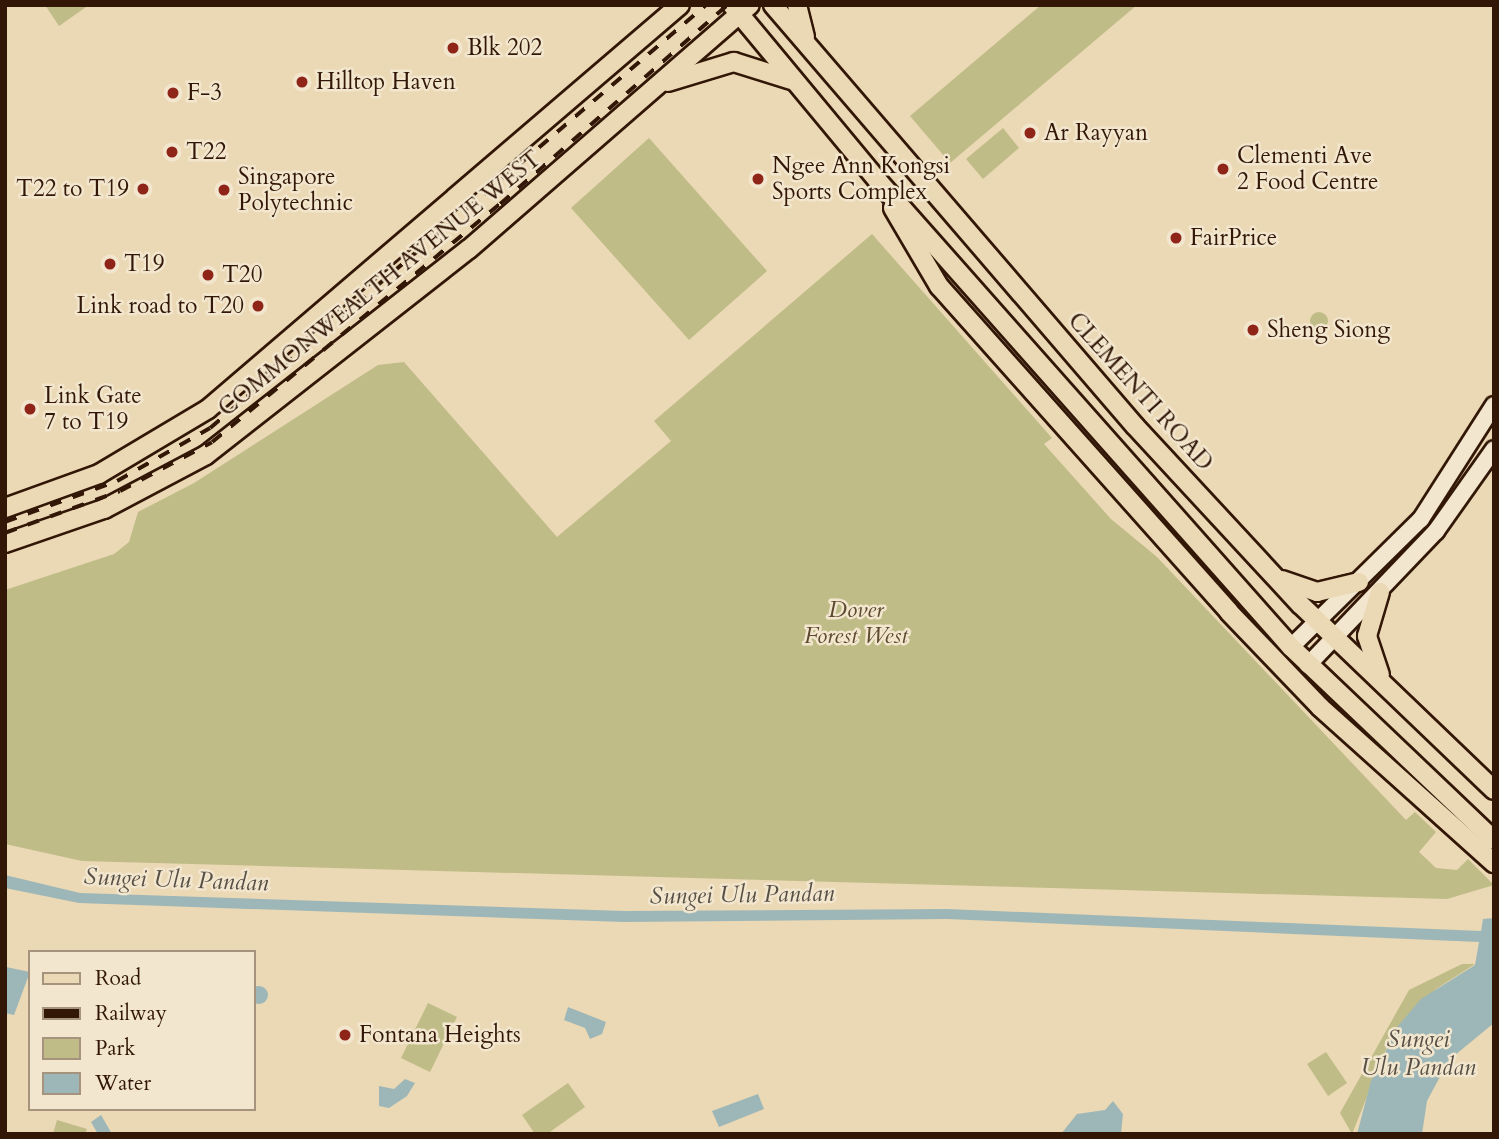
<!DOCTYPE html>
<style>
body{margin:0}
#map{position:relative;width:1499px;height:1139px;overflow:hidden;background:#ebd8b4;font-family:Cardo,serif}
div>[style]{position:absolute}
.green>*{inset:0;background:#bfbc88}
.round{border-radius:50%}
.water>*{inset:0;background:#9db7b8}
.roads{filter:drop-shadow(2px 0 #321707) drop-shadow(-2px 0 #321707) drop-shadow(0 2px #321707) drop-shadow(0 -2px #321707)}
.secondary>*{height:16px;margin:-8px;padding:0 8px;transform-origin:8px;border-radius:8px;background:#f2e6ce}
.primary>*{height:18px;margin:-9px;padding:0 9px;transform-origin:9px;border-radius:9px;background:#ebd8b4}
.rail>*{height:3.5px;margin-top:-1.75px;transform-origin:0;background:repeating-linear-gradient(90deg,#321707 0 12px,transparent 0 24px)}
.dots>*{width:19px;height:19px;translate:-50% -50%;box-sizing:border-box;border:4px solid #f2e6ce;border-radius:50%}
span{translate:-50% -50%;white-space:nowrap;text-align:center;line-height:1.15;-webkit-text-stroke:5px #f2e6ce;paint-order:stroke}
.poi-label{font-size:23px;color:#321707}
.left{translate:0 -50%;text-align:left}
.right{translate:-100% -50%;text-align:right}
.street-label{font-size:23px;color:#321707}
.park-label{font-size:23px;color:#5c492e;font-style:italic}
.water-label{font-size:24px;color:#574f45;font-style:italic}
.frame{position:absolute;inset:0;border:7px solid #321707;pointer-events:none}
.legend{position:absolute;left:28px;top:950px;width:228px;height:161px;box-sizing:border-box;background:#f2e6ce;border:2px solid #a5937e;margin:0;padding:9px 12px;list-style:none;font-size:21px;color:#321707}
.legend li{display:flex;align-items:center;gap:14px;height:35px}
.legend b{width:35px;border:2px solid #a5937e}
</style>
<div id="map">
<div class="green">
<i style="clip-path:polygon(45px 5px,89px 5px,59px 26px)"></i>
<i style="clip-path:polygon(1041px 5px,1137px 5px,950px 163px,910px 116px)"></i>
<i style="clip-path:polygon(1003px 128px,1019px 148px,983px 179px,966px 159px)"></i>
<i style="clip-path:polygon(649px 138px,767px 271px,689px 340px,571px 208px)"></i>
<i style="clip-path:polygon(872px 234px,1052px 438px,1044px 444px,1111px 519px,1157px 557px,1406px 820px,1415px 812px,1436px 832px,1419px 852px,1436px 868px,1457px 870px,1468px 859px,1494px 885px,1447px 899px,82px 861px,5px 844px,5px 590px,114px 554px,129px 542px,138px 512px,194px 483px,378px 365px,404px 362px,557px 537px,671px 441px,654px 421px)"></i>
<i class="round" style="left:1310px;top:312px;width:18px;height:18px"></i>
<i style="clip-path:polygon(1462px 964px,1475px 964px,1436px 989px,1389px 1042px,1352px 1134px,1340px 1113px,1409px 990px)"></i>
<i style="clip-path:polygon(428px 1003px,457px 1017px,430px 1072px,401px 1058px)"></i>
<i style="clip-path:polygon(1326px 1052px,1347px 1083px,1328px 1096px,1307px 1064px)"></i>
<i style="clip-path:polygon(568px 1083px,585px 1107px,547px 1134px,535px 1134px,522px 1115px)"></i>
<i style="clip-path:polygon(57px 1120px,87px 1129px,85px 1134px,53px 1134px)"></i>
</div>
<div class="water">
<i style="clip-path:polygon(5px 875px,80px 893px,625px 911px,947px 909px,1481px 931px,1483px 919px,1494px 918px,1494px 1023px,1449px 1060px,1427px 1101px,1422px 1134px,1357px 1134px,1371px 1081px,1398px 1026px,1421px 999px,1475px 965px,1479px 942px,947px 919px,624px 922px,79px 903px,5px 888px)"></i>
<i style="clip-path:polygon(6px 967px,30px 972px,14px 1015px,5px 1013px)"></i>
<i class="round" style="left:250px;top:986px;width:18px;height:18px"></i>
<i style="clip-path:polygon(568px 1007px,606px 1022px,602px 1034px,590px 1039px,585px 1028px,564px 1020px)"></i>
<i style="clip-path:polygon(405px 1079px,415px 1083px,407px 1096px,389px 1108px,379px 1106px,379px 1086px,394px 1089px)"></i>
<i style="clip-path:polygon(758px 1094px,764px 1109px,719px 1127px,712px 1111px)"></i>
<i style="clip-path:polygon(1113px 1101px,1123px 1114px,1121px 1134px,1061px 1134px,1077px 1114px,1105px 1110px)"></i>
<i style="clip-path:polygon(101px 1115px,112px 1134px,98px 1134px,91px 1122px)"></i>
</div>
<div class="roads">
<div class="secondary">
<i style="left:1291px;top:647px;width:182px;rotate:-44.6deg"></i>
<i style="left:1421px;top:519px;width:135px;rotate:-57.4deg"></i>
<i style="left:1308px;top:665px;width:185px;rotate:-46.3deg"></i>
<i style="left:1436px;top:531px;width:100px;rotate:-54.7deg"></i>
</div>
<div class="primary">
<i style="left:732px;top:5px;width:229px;rotate:50.3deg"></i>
<i style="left:878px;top:181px;width:623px;rotate:48.45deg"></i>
<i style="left:1291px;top:647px;width:280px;rotate:43.6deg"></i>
<i style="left:773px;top:5px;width:555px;rotate:49.31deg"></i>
<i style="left:1135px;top:426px;width:244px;rotate:47.2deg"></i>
<i style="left:1301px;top:605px;width:267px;rotate:43.8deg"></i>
<i style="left:797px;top:5px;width:33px;rotate:76deg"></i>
<i style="left:668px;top:82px;width:69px;rotate:-16.9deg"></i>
<i style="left:734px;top:62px;width:60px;rotate:17.5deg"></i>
<i style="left:893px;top:208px;width:91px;rotate:59.5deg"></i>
<i style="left:939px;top:286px;width:436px;rotate:48.3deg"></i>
<i style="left:1229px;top:612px;width:132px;rotate:46.2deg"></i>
<i style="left:1320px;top:707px;width:234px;rotate:41.9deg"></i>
<i style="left:5px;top:508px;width:100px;rotate:-19.9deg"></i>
<i style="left:99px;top:474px;width:127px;rotate:-30.8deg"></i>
<i style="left:208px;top:409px;width:621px;rotate:-40.56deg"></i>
<i style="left:5px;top:543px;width:105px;rotate:-19deg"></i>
<i style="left:104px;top:509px;width:115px;rotate:-27.9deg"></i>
<i style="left:206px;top:455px;width:334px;rotate:-38.1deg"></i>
<i style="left:469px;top:249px;width:372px;rotate:-41deg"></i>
<i style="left:1282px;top:580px;width:37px;rotate:19deg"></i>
<i style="left:1317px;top:592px;width:43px;rotate:-13.4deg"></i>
<i style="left:1380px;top:592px;width:46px;rotate:106.5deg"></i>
<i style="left:1367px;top:636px;width:41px;rotate:71.6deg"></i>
</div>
</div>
<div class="rail">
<i style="left:5px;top:522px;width:119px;rotate:-20.1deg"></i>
<i style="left:117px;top:481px;width:107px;rotate:-29.7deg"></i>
<i style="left:210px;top:428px;width:652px;rotate:-40.46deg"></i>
<i style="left:5px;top:533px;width:122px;rotate:-20.1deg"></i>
<i style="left:120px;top:491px;width:104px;rotate:-28deg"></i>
<i style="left:212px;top:442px;width:374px;rotate:-39.6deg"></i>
<i style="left:500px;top:204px;width:302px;rotate:-41.2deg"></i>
</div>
<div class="dots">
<i style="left:453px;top:48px;background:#8f2418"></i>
<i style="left:302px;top:82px;background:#8f2418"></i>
<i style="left:173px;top:93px;background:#8f2418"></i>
<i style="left:1030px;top:133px;background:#8f2418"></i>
<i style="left:172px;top:152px;background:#8f2418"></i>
<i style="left:1223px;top:169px;background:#8f2418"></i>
<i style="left:758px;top:179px;background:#8f2418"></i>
<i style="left:143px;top:189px;background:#8f2418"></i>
<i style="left:224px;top:190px;background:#8f2418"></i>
<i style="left:1176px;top:238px;background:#8f2418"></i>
<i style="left:110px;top:264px;background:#8f2418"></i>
<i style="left:208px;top:275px;background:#8f2418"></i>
<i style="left:258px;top:306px;background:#8f2418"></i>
<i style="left:1253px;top:330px;background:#8f2418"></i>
<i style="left:30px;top:409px;background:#8f2418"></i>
<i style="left:345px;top:1035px;background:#8f2418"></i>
</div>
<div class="poi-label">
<span class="left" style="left:467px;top:48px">Blk 202</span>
<span class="left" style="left:316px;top:82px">Hilltop Haven</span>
<span class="left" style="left:187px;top:93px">F-3</span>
<span class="left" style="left:1044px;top:133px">Ar Rayyan</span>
<span class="left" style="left:186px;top:152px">T22</span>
<span class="left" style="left:1237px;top:169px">Clementi Ave<br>2 Food Centre</span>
<span class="left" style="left:772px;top:179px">Ngee Ann Kongsi<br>Sports Complex</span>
<span class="left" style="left:238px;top:190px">Singapore<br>Polytechnic</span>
<span class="right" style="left:129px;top:189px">T22 to T19</span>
<span class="left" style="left:1190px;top:238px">FairPrice</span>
<span class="left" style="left:124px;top:264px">T19</span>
<span class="left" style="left:222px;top:275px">T20</span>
<span class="right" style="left:244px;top:306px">Link road to T20</span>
<span class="left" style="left:1267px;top:330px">Sheng Siong</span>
<span class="left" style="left:44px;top:409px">Link Gate<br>7 to T19</span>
<span class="left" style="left:359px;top:1035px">Fontana Heights</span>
</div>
<div class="street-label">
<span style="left:380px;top:284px;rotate:-39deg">COMMONWEALTH AVENUE WEST</span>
<span style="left:1140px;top:392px;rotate:48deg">CLEMENTI ROAD</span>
</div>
<div class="park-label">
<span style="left:856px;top:623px">Dover<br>Forest West</span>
</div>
<div class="water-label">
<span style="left:176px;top:880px;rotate:2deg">Sungei Ulu Pandan</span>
<span style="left:742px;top:895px;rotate:-1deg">Sungei Ulu Pandan</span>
<span style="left:1418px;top:1054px">Sungei<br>Ulu Pandan</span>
</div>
<div class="frame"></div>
<ul class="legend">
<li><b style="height:9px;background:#ebd8b4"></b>Road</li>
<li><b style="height:9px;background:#321707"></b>Railway</li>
<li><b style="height:19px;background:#bfbc88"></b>Park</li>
<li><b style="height:19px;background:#9db7b8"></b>Water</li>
</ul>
</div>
